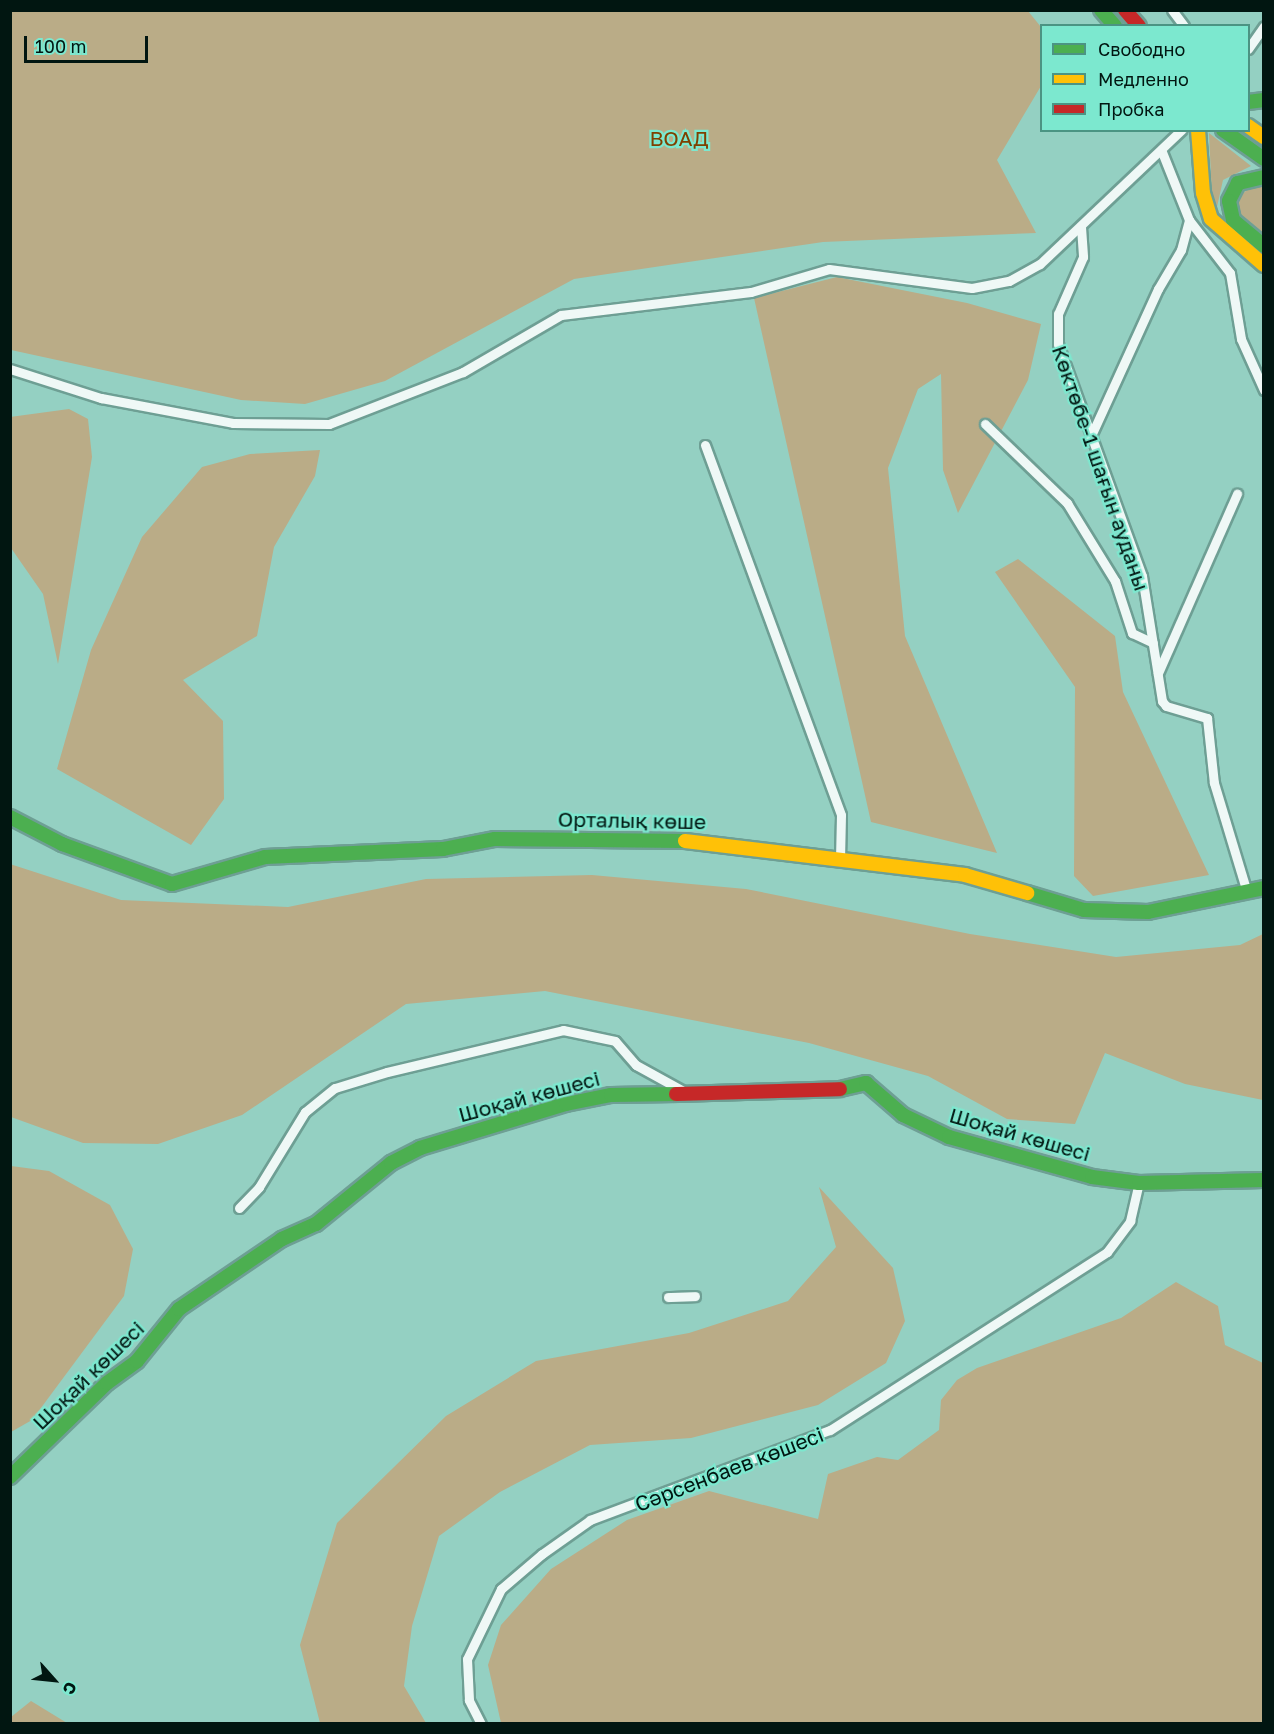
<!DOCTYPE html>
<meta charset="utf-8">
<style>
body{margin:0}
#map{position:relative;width:1274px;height:1734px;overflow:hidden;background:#94d0c2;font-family:"Golos Text",sans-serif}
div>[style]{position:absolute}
.green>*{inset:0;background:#baac87}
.roads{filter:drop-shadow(2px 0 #6e9f94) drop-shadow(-2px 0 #6e9f94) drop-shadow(0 2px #6e9f94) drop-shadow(0 -2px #6e9f94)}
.street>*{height:9px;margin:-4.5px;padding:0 4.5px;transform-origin:4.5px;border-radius:4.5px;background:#eff8f6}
.fast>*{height:14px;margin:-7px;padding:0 7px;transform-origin:7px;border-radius:7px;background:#4caf50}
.slow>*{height:14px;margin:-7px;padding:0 7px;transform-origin:7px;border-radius:7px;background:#ffc107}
.jam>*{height:14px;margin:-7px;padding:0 7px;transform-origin:7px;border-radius:7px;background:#c62828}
span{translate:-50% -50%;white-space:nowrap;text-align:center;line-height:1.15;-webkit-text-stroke:4.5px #7ce8cf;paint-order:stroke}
.park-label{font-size:21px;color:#7f4000}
.street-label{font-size:21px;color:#011611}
.frame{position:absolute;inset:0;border:12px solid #011611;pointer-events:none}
.legend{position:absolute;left:1040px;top:24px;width:210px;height:108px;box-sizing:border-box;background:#7ce8cf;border:2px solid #4b9483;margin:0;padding:8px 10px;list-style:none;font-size:18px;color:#011611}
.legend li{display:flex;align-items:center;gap:12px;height:30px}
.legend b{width:30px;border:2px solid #4b9483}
.north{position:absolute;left:24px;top:1650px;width:60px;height:60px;-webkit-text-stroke:4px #7ce8cf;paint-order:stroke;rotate:117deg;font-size:16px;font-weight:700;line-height:24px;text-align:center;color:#011611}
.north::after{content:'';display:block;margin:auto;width:21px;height:27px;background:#011611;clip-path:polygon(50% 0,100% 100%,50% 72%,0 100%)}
.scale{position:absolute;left:24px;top:36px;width:124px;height:27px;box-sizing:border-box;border:3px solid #011611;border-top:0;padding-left:8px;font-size:18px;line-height:21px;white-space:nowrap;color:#011611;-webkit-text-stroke:4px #7ce8cf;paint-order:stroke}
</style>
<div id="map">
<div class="green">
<i style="clip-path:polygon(1028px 11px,1041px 27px,1041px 86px,997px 160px,1036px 233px,823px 242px,574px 279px,385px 381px,305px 404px,241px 400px,11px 350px,11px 11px)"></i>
<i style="clip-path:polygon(1209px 133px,1251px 166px,1223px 180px,1217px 207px,1223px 222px,1212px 198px)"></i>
<i style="clip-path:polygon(1254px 185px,1263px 185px,1263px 239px,1242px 221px,1237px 210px,1239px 196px)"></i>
<i style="clip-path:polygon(837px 277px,967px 303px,1041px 324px,1028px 380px,958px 513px,943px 470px,941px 374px,918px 389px,888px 468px,905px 636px,997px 853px,871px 822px,754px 298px)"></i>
<i style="clip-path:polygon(69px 409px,88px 419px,92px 457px,58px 664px,43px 594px,11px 548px,10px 417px)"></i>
<i style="clip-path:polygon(320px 450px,315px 476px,274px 547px,257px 636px,183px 680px,223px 721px,224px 799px,191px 845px,57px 769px,91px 650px,142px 537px,202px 467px,250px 454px)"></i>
<i style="clip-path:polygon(1018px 559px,1115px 636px,1123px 692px,1209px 875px,1093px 896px,1074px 876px,1075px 687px,995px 572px)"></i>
<i style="clip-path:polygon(10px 864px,121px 900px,288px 907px,426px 879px,592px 875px,746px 889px,970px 934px,1116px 957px,1240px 945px,1263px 934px,1263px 1100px,1185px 1084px,1105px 1053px,1075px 1124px,1007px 1119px,928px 1076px,809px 1043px,545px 991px,406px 1004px,242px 1115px,158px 1144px,83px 1143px,11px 1117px)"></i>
<i style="clip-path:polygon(11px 1166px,49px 1171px,110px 1205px,133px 1249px,124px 1296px,32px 1420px,11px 1432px)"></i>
<i style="clip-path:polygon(819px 1187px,893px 1268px,905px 1321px,886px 1363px,818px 1405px,691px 1438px,590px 1445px,500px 1492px,439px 1536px,412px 1626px,404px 1686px,426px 1723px,320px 1723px,300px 1645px,337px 1523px,446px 1416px,536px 1361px,689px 1333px,788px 1301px,836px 1247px)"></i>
<i style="clip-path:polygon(1176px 1282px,1218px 1306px,1225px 1345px,1263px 1363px,1263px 1723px,501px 1723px,488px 1665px,501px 1625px,551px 1569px,627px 1520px,709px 1491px,818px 1519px,828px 1474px,877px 1457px,898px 1460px,939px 1430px,941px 1400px,957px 1380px,977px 1368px,1121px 1318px)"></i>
<i style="clip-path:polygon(31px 1701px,67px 1723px,11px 1723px,11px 1717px)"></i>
</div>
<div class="roads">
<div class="street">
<i style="left:1172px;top:10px;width:20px;rotate:53deg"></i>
<i style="left:1248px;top:49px;width:28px;rotate:-55deg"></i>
<i style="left:1162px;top:152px;width:73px;rotate:68.3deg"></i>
<i style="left:1189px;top:220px;width:67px;rotate:52.3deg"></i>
<i style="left:1230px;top:273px;width:67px;rotate:80.5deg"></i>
<i style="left:1241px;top:339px;width:56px;rotate:65.7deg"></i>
<i style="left:1081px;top:227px;width:30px;rotate:86deg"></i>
<i style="left:1083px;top:257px;width:62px;rotate:113.7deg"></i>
<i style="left:1058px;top:314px;width:30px;rotate:90deg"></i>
<i style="left:1058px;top:344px;width:247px;rotate:70.1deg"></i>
<i style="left:1142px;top:576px;width:127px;rotate:80.9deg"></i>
<i style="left:1162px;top:701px;width:6px;rotate:51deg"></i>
<i style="left:1166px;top:706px;width:43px;rotate:16.3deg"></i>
<i style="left:1207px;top:718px;width:65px;rotate:83.9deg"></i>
<i style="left:1214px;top:783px;width:114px;rotate:73.2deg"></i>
<i style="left:10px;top:369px;width:96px;rotate:17.7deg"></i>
<i style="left:101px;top:398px;width:134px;rotate:10.7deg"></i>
<i style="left:233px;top:423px;width:96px;rotate:0.6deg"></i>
<i style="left:329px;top:424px;width:144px;rotate:-21.2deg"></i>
<i style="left:463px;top:372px;width:113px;rotate:-30.2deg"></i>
<i style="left:561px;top:315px;width:191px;rotate:-6.9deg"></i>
<i style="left:751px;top:292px;width:81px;rotate:-16.4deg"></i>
<i style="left:829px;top:269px;width:144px;rotate:7.6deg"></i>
<i style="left:972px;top:288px;width:38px;rotate:-11deg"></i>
<i style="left:1009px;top:281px;width:35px;rotate:-29deg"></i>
<i style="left:1040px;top:264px;width:195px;rotate:-43.5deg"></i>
<i style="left:985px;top:424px;width:114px;rotate:43.9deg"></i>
<i style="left:1067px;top:503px;width:92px;rotate:58.4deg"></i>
<i style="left:1115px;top:581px;width:55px;rotate:71.9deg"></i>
<i style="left:1132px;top:633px;width:23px;rotate:25deg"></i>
<i style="left:1090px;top:438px;width:164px;rotate:-65.5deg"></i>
<i style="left:1158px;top:289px;width:45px;rotate:-59.5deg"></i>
<i style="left:1181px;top:250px;width:31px;rotate:-75deg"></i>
<i style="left:705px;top:445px;width:394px;rotate:69.8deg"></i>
<i style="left:841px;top:815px;width:44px;rotate:91.3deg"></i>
<i style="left:1158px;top:673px;width:196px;rotate:-66.2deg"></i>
<i style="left:239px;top:1208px;width:29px;rotate:-46deg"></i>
<i style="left:259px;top:1187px;width:88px;rotate:-58.5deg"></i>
<i style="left:305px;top:1112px;width:38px;rotate:-39deg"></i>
<i style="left:335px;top:1088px;width:54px;rotate:-17.1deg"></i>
<i style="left:387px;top:1072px;width:181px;rotate:-13.4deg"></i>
<i style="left:563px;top:1030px;width:53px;rotate:11.9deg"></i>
<i style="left:615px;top:1041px;width:32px;rotate:49deg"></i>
<i style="left:636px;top:1065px;width:58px;rotate:28.8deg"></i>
<i style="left:668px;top:1297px;width:27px;rotate:-2deg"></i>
<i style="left:481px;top:1724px;width:27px;rotate:-117deg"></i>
<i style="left:469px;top:1700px;width:41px;rotate:-92.8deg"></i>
<i style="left:467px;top:1659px;width:78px;rotate:-64.1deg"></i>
<i style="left:501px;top:1589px;width:54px;rotate:-40.5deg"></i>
<i style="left:542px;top:1554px;width:59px;rotate:-35.3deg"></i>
<i style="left:590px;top:1520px;width:256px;rotate:-20.6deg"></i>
<i style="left:830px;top:1430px;width:329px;rotate:-32.7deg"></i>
<i style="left:1107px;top:1252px;width:39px;rotate:-53deg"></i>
<i style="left:1130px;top:1221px;width:39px;rotate:-77deg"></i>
</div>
<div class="fast">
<i style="left:1101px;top:10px;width:21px;rotate:49deg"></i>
<i style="left:1248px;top:102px;width:16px;rotate:-7deg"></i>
<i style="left:1223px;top:130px;width:50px;rotate:35.3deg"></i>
<i style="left:1264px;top:177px;width:27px;rotate:167deg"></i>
<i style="left:1238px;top:183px;width:20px;rotate:117deg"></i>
<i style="left:1229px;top:201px;width:19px;rotate:78deg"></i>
<i style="left:1233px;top:220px;width:40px;rotate:40deg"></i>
<i style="left:10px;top:817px;width:59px;rotate:27.4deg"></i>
<i style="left:62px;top:844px;width:117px;rotate:20deg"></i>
<i style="left:172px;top:884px;width:97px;rotate:-16.2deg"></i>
<i style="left:265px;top:857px;width:178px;rotate:-2.6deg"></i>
<i style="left:443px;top:849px;width:53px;rotate:-10.9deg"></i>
<i style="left:495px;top:839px;width:190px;rotate:0.6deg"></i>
<i style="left:1027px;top:893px;width:59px;rotate:16.6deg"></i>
<i style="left:1084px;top:910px;width:64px;rotate:1.8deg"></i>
<i style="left:1148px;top:912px;width:118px;rotate:-11.7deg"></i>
<i style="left:840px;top:1089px;width:27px;rotate:-13deg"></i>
<i style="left:866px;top:1083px;width:49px;rotate:40.9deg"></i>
<i style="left:903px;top:1115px;width:51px;rotate:25.6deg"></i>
<i style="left:949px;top:1137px;width:148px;rotate:15.6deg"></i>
<i style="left:1092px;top:1177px;width:47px;rotate:7.3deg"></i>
<i style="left:1139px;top:1183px;width:125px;rotate:-1.4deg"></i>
<i style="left:10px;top:1477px;width:135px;rotate:-44.1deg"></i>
<i style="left:107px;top:1383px;width:37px;rotate:-36deg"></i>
<i style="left:137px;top:1361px;width:67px;rotate:-51.1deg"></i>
<i style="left:179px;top:1309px;width:125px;rotate:-34.2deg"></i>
<i style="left:282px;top:1239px;width:37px;rotate:-24deg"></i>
<i style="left:316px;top:1224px;width:97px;rotate:-39.1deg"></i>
<i style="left:391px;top:1163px;width:33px;rotate:-27deg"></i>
<i style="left:420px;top:1148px;width:152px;rotate:-16.8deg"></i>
<i style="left:566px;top:1104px;width:46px;rotate:-11.3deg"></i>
<i style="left:611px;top:1095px;width:65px;rotate:-0.9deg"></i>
</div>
<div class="slow">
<i style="left:1248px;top:126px;width:19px;rotate:35deg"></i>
<i style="left:1198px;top:130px;width:63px;rotate:85.5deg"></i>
<i style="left:1203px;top:193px;width:27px;rotate:73deg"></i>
<i style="left:1211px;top:219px;width:70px;rotate:41deg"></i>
<i style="left:685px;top:841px;width:282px;rotate:6.9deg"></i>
<i style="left:965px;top:875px;width:65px;rotate:16.2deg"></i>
</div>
<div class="jam">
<i style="left:1125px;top:10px;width:21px;rotate:49deg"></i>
<i style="left:676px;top:1094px;width:164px;rotate:-1.7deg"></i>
</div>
</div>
<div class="park-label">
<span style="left:679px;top:138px">ВОАД</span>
</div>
<div class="street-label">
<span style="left:1101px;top:468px;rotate:71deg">Көктөбе-1 шағын ауданы</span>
<span style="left:632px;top:820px;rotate:1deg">Орталық көше</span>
<span style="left:529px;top:1096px;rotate:-15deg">Шоқай көшесі</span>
<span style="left:1020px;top:1134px;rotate:16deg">Шоқай көшесі</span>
<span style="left:88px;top:1375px;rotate:-44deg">Шоқай көшесі</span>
<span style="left:729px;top:1469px;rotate:-21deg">Сәрсенбаев көшесі</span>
</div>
<div class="frame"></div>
<ul class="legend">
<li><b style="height:8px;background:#4caf50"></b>Свободно</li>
<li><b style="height:8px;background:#ffc107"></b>Медленно</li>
<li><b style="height:8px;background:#c62828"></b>Пробка</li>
</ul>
<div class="north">С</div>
<div class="scale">100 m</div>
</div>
